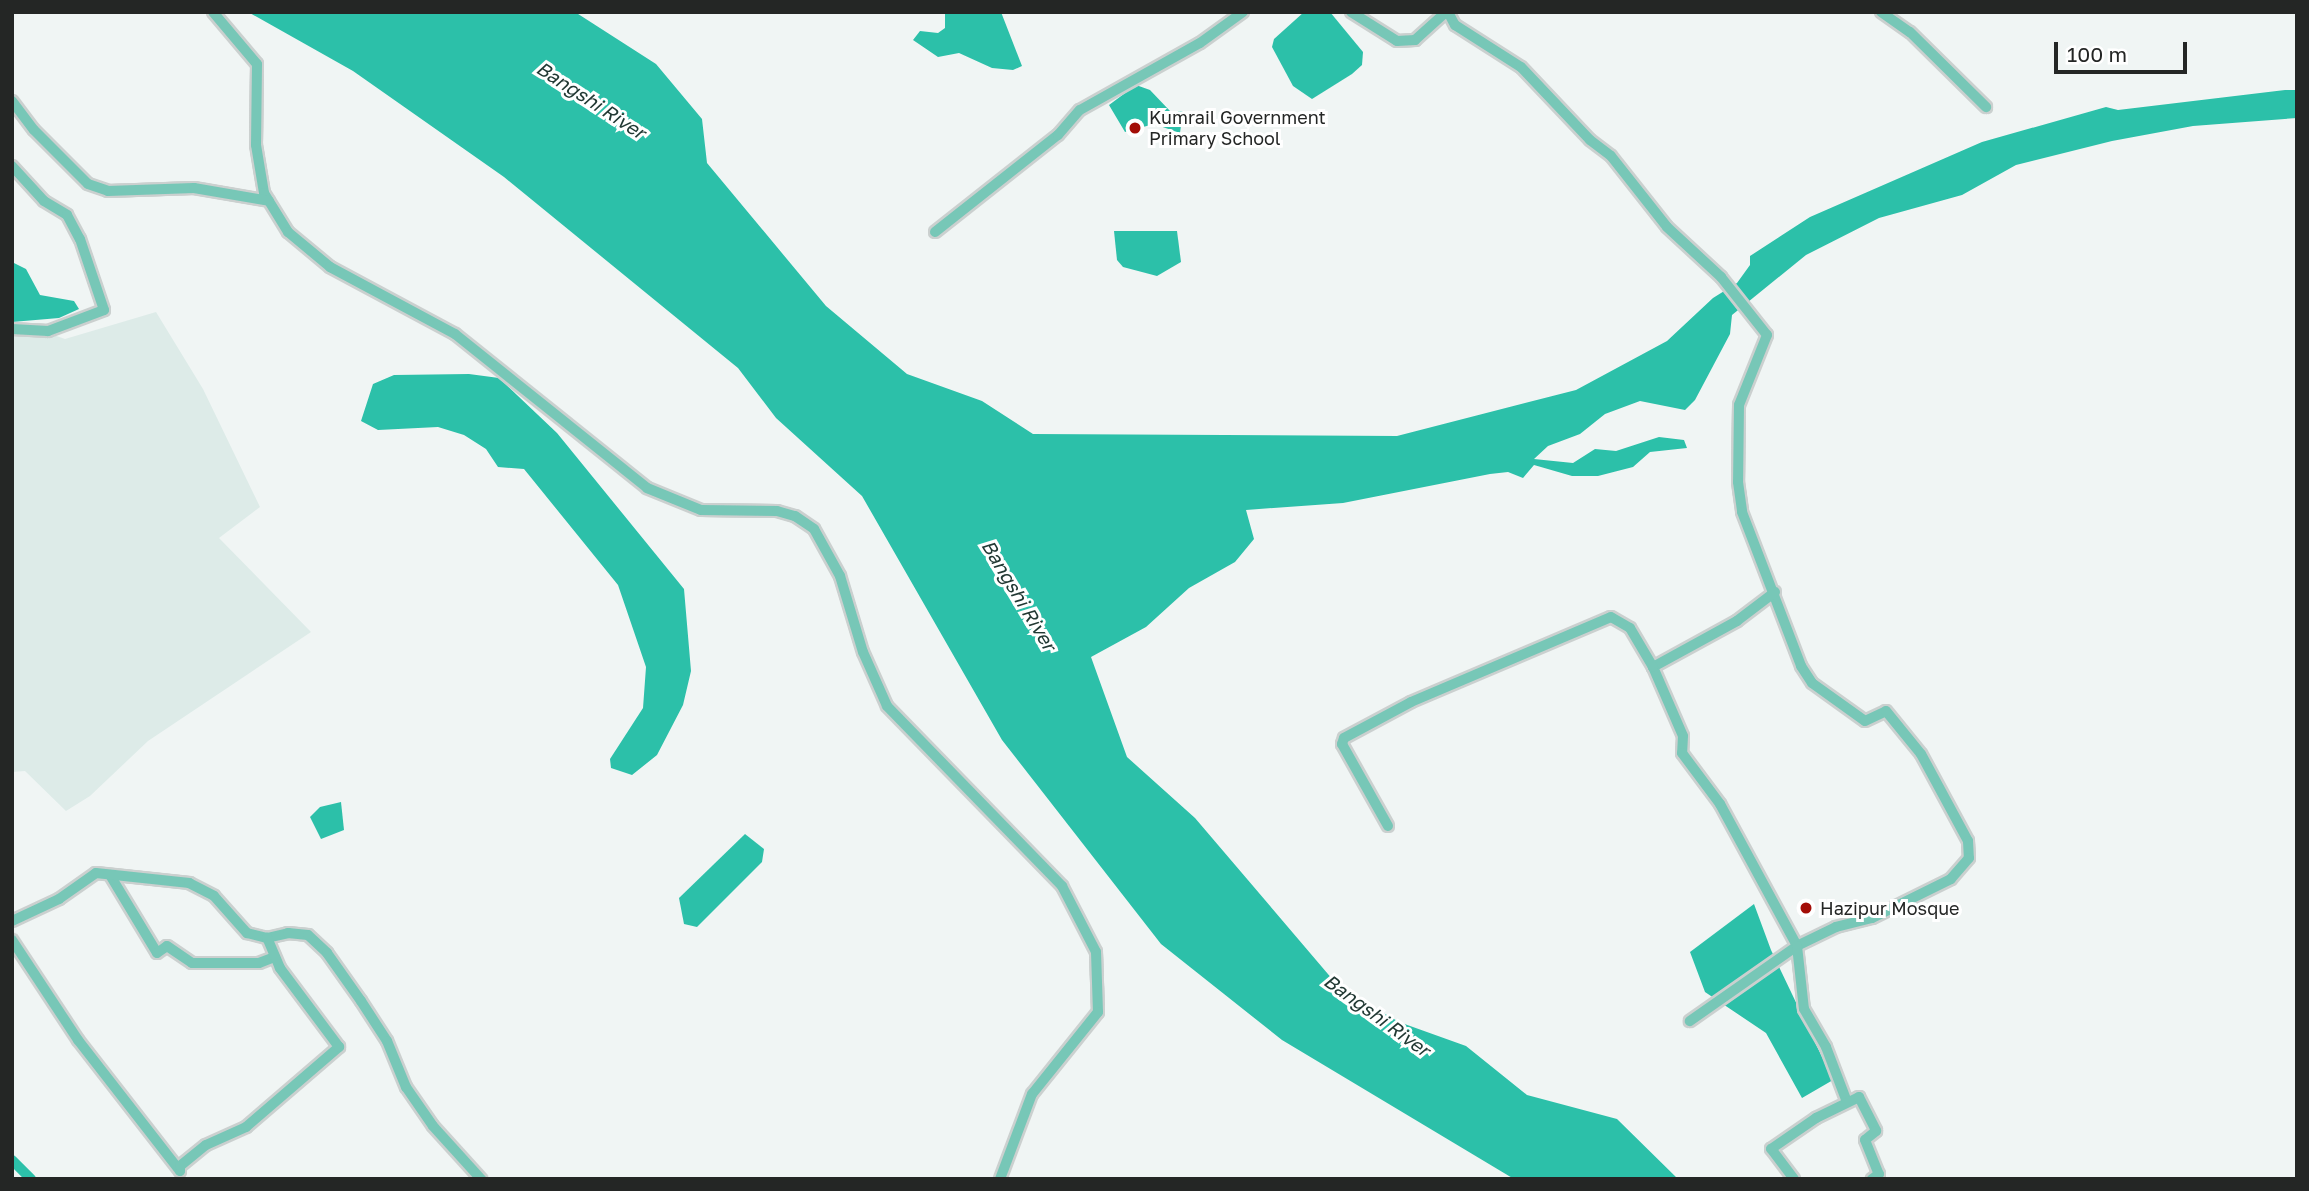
<!DOCTYPE html>
<style>
body{margin:0}
#map{position:relative;width:2309px;height:1191px;overflow:hidden;background:#f0f5f4;font-family:"Golos Text",sans-serif}
div>[style]{position:absolute}
.built>*{inset:0;background:#ddebe8}
.water>*{inset:0;background:#2cc0a9}
.canal>*{height:10px;margin:-5px;padding:0 5px;transform-origin:5px;border-radius:5px;background:#2cc0a9}
.roads{filter:drop-shadow(2px 0 #cbd0cf) drop-shadow(-2px 0 #cbd0cf) drop-shadow(0 2px #cbd0cf) drop-shadow(0 -2px #cbd0cf)}
.minor>*{height:10px;margin:-5px;padding:0 5px;transform-origin:5px;border-radius:5px;background:#77c7b7}
.dots>*{width:19px;height:19px;translate:-50% -50%;box-sizing:border-box;border:4px solid #fff;border-radius:50%}
span{translate:-50% -50%;white-space:nowrap;text-align:center;line-height:1.15;-webkit-text-stroke:6px #fff;paint-order:stroke}
.poi-label{font-size:18px;color:#242625}
.left{translate:0 -50%;text-align:left}
.water-label{font-size:19px;color:#223934;font-style:italic}
.frame{position:absolute;inset:0;border:14px solid #242625;pointer-events:none}
.scale{position:absolute;left:2054px;top:42px;width:133px;height:32px;box-sizing:border-box;border:4px solid #242625;border-top:0;padding-left:9px;font-size:21px;line-height:24px;white-space:nowrap;color:#242625;-webkit-text-stroke:5px #fff;paint-order:stroke}
</style>
<div id="map">
<div class="built">
<i style="clip-path:polygon(156px 312px,203px 389px,260px 507px,219px 538px,311px 632px,148px 741px,90px 796px,66px 811px,25px 771px,12px 772px,12px 328px,31px 327px,65px 339px)"></i>
</div>
<div class="water">
<i style="clip-path:polygon(248px 12px,575px 12px,656px 64px,702px 119px,707px 163px,826px 306px,907px 374px,982px 401px,1033px 434px,1397px 436px,1576px 390px,1667px 341px,1713px 298px,1737px 283px,1750px 265px,1750px 256px,1810px 217px,1982px 142px,2106px 107px,2118px 110px,2285px 90px,2297px 90px,2297px 118px,2193px 126px,2112px 141px,2016px 165px,1962px 195px,1879px 218px,1806px 255px,1732px 315px,1730px 334px,1695px 400px,1685px 410px,1640px 401px,1605px 414px,1580px 434px,1548px 446px,1534px 459px,1573px 463px,1595px 449px,1616px 451px,1659px 437px,1684px 440px,1687px 448px,1650px 452px,1633px 467px,1598px 476px,1572px 476px,1534px 465px,1523px 478px,1508px 472px,1490px 474px,1343px 503px,1246px 510px,1254px 539px,1235px 562px,1189px 588px,1146px 627px,1091px 657px,1127px 757px,1195px 818px,1339px 987px,1399px 1022px,1466px 1046px,1527px 1095px,1617px 1119px,1678px 1179px,1514px 1179px,1282px 1040px,1161px 944px,1002px 740px,862px 496px,776px 418px,738px 368px,504px 177px,353px 71px)"></i>
<i style="clip-path:polygon(945px 12px,1001px 12px,1022px 66px,1013px 70px,992px 68px,959px 53px,938px 57px,913px 40px,920px 31px,938px 33px,945px 28px)"></i>
<i style="clip-path:polygon(1304px 12px,1330px 12px,1363px 52px,1362px 65px,1352px 74px,1312px 99px,1293px 86px,1272px 47px,1274px 39px)"></i>
<i style="clip-path:polygon(1136px 85px,1150px 90px,1170px 111px,1183px 111px,1180px 133px,1154px 124px,1125px 132px,1109px 105px)"></i>
<i style="clip-path:polygon(1114px 231px,1177px 231px,1181px 262px,1157px 276px,1123px 267px,1117px 260px)"></i>
<i style="clip-path:polygon(12px 262px,26px 269px,40px 295px,74px 301px,79px 309px,59px 318px,12px 322px)"></i>
<i style="clip-path:polygon(469px 374px,499px 378px,557px 433px,684px 589px,691px 671px,683px 705px,657px 755px,632px 775px,611px 768px,610px 759px,643px 708px,646px 667px,618px 585px,524px 469px,498px 467px,486px 449px,464px 435px,438px 427px,378px 430px,361px 421px,373px 384px,394px 375px)"></i>
<i style="clip-path:polygon(341px 802px,344px 830px,321px 839px,310px 817px,320px 807px)"></i>
<i style="clip-path:polygon(745px 834px,764px 849px,762px 862px,697px 927px,684px 924px,679px 898px)"></i>
<i style="clip-path:polygon(1754px 904px,1771px 950px,1833px 1080px,1802px 1098px,1766px 1033px,1705px 992px,1690px 952px)"></i>
</div>
<div class="canal">
<i style="left:12px;top:1160px;width:27px;rotate:45deg"></i>
</div>
<div class="roads">
<div class="minor">
<i style="left:213px;top:12px;width:68px;rotate:49.8deg"></i>
<i style="left:257px;top:64px;width:81px;rotate:90.7deg"></i>
<i style="left:256px;top:145px;width:49px;rotate:80.5deg"></i>
<i style="left:264px;top:193px;width:46px;rotate:58.4deg"></i>
<i style="left:288px;top:232px;width:55px;rotate:39.8deg"></i>
<i style="left:330px;top:267px;width:142px;rotate:28.2deg"></i>
<i style="left:455px;top:334px;width:246px;rotate:38.7deg"></i>
<i style="left:647px;top:488px;width:58px;rotate:22.2deg"></i>
<i style="left:701px;top:510px;width:76px;rotate:0.8deg"></i>
<i style="left:777px;top:511px;width:19px;rotate:16deg"></i>
<i style="left:795px;top:516px;width:23px;rotate:34deg"></i>
<i style="left:814px;top:529px;width:54px;rotate:61deg"></i>
<i style="left:840px;top:576px;width:79px;rotate:73.2deg"></i>
<i style="left:863px;top:652px;width:59px;rotate:66deg"></i>
<i style="left:887px;top:706px;width:251px;rotate:45.8deg"></i>
<i style="left:1062px;top:886px;width:74px;rotate:62.7deg"></i>
<i style="left:1096px;top:952px;width:60px;rotate:88.1deg"></i>
<i style="left:1098px;top:1012px;width:105px;rotate:128.8deg"></i>
<i style="left:1032px;top:1094px;width:91px;rotate:110.6deg"></i>
<i style="left:1351px;top:12px;width:54px;rotate:32.2deg"></i>
<i style="left:1397px;top:41px;width:18px;rotate:-3deg"></i>
<i style="left:1415px;top:40px;width:42px;rotate:-42.1deg"></i>
<i style="left:1448px;top:12px;width:15px;rotate:62deg"></i>
<i style="left:1455px;top:25px;width:78px;rotate:32.5deg"></i>
<i style="left:1521px;top:67px;width:100px;rotate:46.6deg"></i>
<i style="left:1590px;top:140px;width:26px;rotate:37deg"></i>
<i style="left:1611px;top:156px;width:90px;rotate:51.7deg"></i>
<i style="left:1667px;top:227px;width:74px;rotate:42.8deg"></i>
<i style="left:1721px;top:277px;width:74px;rotate:51.6deg"></i>
<i style="left:1767px;top:335px;width:75px;rotate:111.8deg"></i>
<i style="left:1739px;top:405px;width:77px;rotate:90.7deg"></i>
<i style="left:1738px;top:482px;width:30px;rotate:82deg"></i>
<i style="left:1742px;top:512px;width:165px;rotate:69deg"></i>
<i style="left:1801px;top:666px;width:20px;rotate:57deg"></i>
<i style="left:1812px;top:683px;width:65px;rotate:35.6deg"></i>
<i style="left:1865px;top:721px;width:23px;rotate:-25deg"></i>
<i style="left:1886px;top:711px;width:55px;rotate:50.9deg"></i>
<i style="left:1921px;top:754px;width:99px;rotate:61.6deg"></i>
<i style="left:1968px;top:841px;width:17px;rotate:87deg"></i>
<i style="left:1969px;top:858px;width:28px;rotate:131deg"></i>
<i style="left:1951px;top:879px;width:88px;rotate:153.7deg"></i>
<i style="left:1872px;top:918px;width:37px;rotate:166deg"></i>
<i style="left:1836px;top:927px;width:43px;rotate:154deg"></i>
<i style="left:1797px;top:946px;width:131px;rotate:145deg"></i>
<i style="left:1881px;top:12px;width:35px;rotate:35deg"></i>
<i style="left:1910px;top:32px;width:107px;rotate:44.6deg"></i>
<i style="left:12px;top:101px;width:36px;rotate:53deg"></i>
<i style="left:34px;top:130px;width:76px;rotate:45deg"></i>
<i style="left:88px;top:184px;width:21px;rotate:19deg"></i>
<i style="left:108px;top:191px;width:86px;rotate:-2deg"></i>
<i style="left:194px;top:188px;width:76px;rotate:9.8deg"></i>
<i style="left:12px;top:166px;width:47px;rotate:47.6deg"></i>
<i style="left:44px;top:201px;width:27px;rotate:31deg"></i>
<i style="left:67px;top:215px;width:27px;rotate:62deg"></i>
<i style="left:80px;top:239px;width:75px;rotate:71.3deg"></i>
<i style="left:104px;top:310px;width:60px;rotate:159.4deg"></i>
<i style="left:48px;top:331px;width:36px;rotate:-177deg"></i>
<i style="left:935px;top:232px;width:157px;rotate:-38.3deg"></i>
<i style="left:1058px;top:135px;width:33px;rotate:-49deg"></i>
<i style="left:1080px;top:110px;width:137px;rotate:-29.2deg"></i>
<i style="left:1200px;top:43px;width:53px;rotate:-35.8deg"></i>
<i style="left:1775px;top:592px;width:48px;rotate:142.7deg"></i>
<i style="left:1737px;top:621px;width:96px;rotate:151.3deg"></i>
<i style="left:1653px;top:667px;width:75px;rotate:66.5deg"></i>
<i style="left:1683px;top:736px;width:17px;rotate:93deg"></i>
<i style="left:1682px;top:753px;width:64px;rotate:53.3deg"></i>
<i style="left:1720px;top:804px;width:162px;rotate:61.5deg"></i>
<i style="left:1797px;top:946px;width:63px;rotate:83.7deg"></i>
<i style="left:1804px;top:1009px;width:44px;rotate:59.9deg"></i>
<i style="left:1826px;top:1047px;width:59px;rotate:69.1deg"></i>
<i style="left:1388px;top:826px;width:94px;rotate:-119.3deg"></i>
<i style="left:1342px;top:744px;width:6px;rotate:-72deg"></i>
<i style="left:1344px;top:738px;width:76px;rotate:-28.2deg"></i>
<i style="left:1411px;top:702px;width:217px;rotate:-23deg"></i>
<i style="left:1611px;top:617px;width:22px;rotate:30deg"></i>
<i style="left:1630px;top:628px;width:45px;rotate:59.5deg"></i>
<i style="left:110px;top:875px;width:91px;rotate:58.9deg"></i>
<i style="left:157px;top:953px;width:12px;rotate:-35deg"></i>
<i style="left:167px;top:946px;width:30px;rotate:34deg"></i>
<i style="left:192px;top:963px;width:67px"></i>
<i style="left:259px;top:963px;width:17px;rotate:-21deg"></i>
<i style="left:12px;top:921px;width:52px;rotate:-25.1deg"></i>
<i style="left:59px;top:899px;width:45px;rotate:-35.1deg"></i>
<i style="left:96px;top:873px;width:94px;rotate:6.1deg"></i>
<i style="left:189px;top:883px;width:28px;rotate:27deg"></i>
<i style="left:214px;top:896px;width:50px;rotate:48.3deg"></i>
<i style="left:247px;top:933px;width:21px;rotate:14deg"></i>
<i style="left:267px;top:938px;width:22px;rotate:-13deg"></i>
<i style="left:288px;top:933px;width:20px;rotate:6deg"></i>
<i style="left:308px;top:935px;width:26px;rotate:43deg"></i>
<i style="left:327px;top:953px;width:59px;rotate:54.7deg"></i>
<i style="left:361px;top:1001px;width:48px;rotate:57deg"></i>
<i style="left:387px;top:1041px;width:50px;rotate:67.6deg"></i>
<i style="left:406px;top:1087px;width:47px;rotate:55.3deg"></i>
<i style="left:433px;top:1126px;width:72px;rotate:47.8deg"></i>
<i style="left:12px;top:940px;width:120px;rotate:56.6deg"></i>
<i style="left:78px;top:1040px;width:166px;rotate:52.1deg"></i>
<i style="left:180px;top:1171px;width:5px;rotate:-90deg"></i>
<i style="left:180px;top:1166px;width:33px;rotate:-39deg"></i>
<i style="left:206px;top:1145px;width:44px;rotate:-24.2deg"></i>
<i style="left:246px;top:1127px;width:123px;rotate:-40.7deg"></i>
<i style="left:339px;top:1047px;width:99px;rotate:-126.8deg"></i>
<i style="left:280px;top:968px;width:33px;rotate:-113deg"></i>
<i style="left:1794px;top:1179px;width:38px;rotate:-127deg"></i>
<i style="left:1771px;top:1149px;width:55px;rotate:-34.6deg"></i>
<i style="left:1816px;top:1118px;width:48px;rotate:-26deg"></i>
<i style="left:1859px;top:1097px;width:38px;rotate:63deg"></i>
<i style="left:1876px;top:1131px;width:14px;rotate:141deg"></i>
<i style="left:1865px;top:1140px;width:37px;rotate:68deg"></i>
<i style="left:1879px;top:1174px;width:9px;rotate:144deg"></i>
</div>
</div>
<div class="dots">
<i style="left:1135px;top:128px;background:#a30d07"></i>
<i style="left:1806px;top:908px;background:#a30d07"></i>
</div>
<div class="poi-label">
<span class="left" style="left:1149px;top:128px">Kumrail Government<br>Primary School</span>
<span class="left" style="left:1820px;top:908px">Hazipur Mosque</span>
</div>
<div class="water-label">
<span style="left:591px;top:100px;rotate:33deg">Bangshi River</span>
<span style="left:1019px;top:595px;rotate:59deg">Bangshi River</span>
<span style="left:1377px;top:1015px;rotate:36deg">Bangshi River</span>
</div>
<div class="frame"></div>
<div class="scale">100 m</div>
</div>
